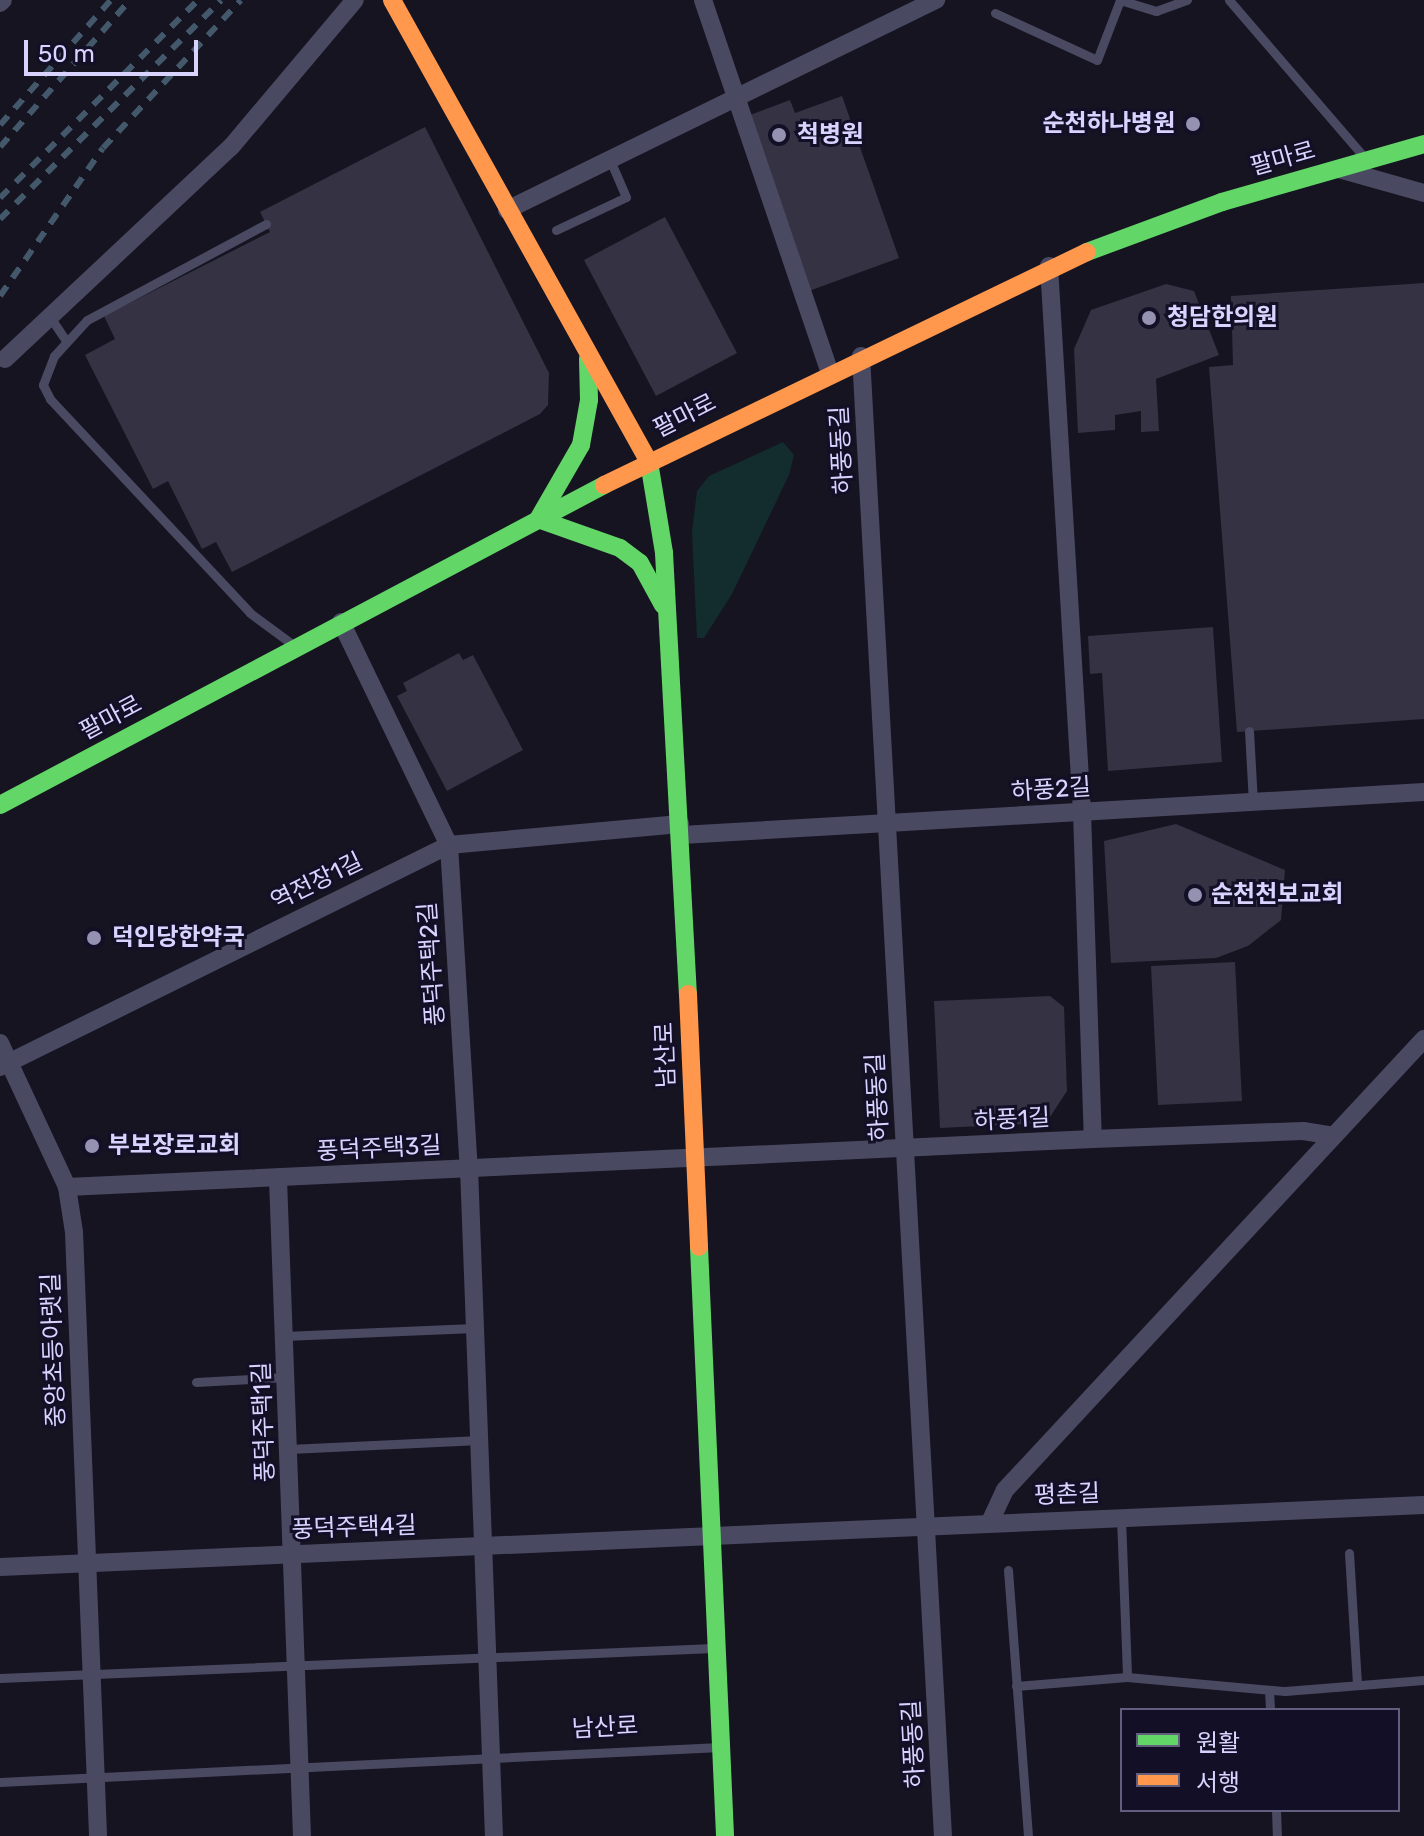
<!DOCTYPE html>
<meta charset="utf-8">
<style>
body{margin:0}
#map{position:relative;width:1424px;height:1836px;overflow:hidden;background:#161421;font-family:Rubik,"Noto Sans KR",sans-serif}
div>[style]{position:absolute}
.green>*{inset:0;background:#132c2d}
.building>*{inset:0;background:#343243}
.lane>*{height:9px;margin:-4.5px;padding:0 4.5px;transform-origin:4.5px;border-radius:4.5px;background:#4a4962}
.street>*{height:18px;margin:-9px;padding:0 9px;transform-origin:9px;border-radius:9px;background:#4a4962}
.fast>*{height:18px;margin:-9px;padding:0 9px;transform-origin:9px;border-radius:9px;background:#63d668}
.slow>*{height:18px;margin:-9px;padding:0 9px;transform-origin:9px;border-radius:9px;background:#ff974d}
.rail>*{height:6px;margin-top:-3px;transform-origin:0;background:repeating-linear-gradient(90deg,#43596b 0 12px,transparent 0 22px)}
.dots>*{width:22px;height:22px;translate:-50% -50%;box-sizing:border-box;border:4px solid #130f26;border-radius:50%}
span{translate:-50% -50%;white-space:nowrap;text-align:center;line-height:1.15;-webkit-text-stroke:6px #130f26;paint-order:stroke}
.poi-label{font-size:24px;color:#d9d4ff;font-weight:700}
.right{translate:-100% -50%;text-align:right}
.left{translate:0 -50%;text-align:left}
.street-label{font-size:24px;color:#d9d4ff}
.legend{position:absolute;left:1120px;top:1708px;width:280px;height:104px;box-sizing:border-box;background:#130f26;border:2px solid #625e7d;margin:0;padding:10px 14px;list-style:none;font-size:24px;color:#d9d4ff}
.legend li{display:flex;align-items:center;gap:16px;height:40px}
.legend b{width:40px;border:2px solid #625e7d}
.scale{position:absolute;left:24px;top:40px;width:174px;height:36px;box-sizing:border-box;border:4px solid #d9d4ff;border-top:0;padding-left:10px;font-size:24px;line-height:28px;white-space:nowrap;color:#d9d4ff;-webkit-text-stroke:6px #130f26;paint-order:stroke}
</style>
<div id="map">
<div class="green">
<i style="clip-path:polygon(783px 442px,794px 455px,789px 475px,732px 594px,704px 638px,697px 638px,692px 532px,697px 491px,709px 476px)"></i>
</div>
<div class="building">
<i style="clip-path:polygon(842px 96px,899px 258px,809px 291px,747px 116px,790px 100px,795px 113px)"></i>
<i style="clip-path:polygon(425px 127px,549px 373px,548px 405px,540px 414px,232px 572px,216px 542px,202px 549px,168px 481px,153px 489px,85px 355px,115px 339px,104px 316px,270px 232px,260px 212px)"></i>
<i style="clip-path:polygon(665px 217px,737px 353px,656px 396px,584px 260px)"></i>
<i style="clip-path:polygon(1424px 283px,1424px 719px,1237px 732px,1209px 367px,1233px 365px,1231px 296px)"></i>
<i style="clip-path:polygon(1166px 284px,1194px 291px,1219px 355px,1156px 379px,1159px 431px,1141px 432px,1141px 411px,1115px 415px,1115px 430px,1078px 433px,1074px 349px,1091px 310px)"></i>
<i style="clip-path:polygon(1213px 627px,1222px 762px,1108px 771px,1102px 673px,1090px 674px,1088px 636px)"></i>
<i style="clip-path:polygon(459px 653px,463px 660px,473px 655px,523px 750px,447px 791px,397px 696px,407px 691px,403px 683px)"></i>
<i style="clip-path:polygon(1176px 824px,1285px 870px,1281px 920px,1248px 946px,1216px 958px,1111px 963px,1104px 841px)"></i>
<i style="clip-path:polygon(1235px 962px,1242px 1101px,1158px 1105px,1151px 966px)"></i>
<i style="clip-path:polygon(1050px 996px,1064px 1007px,1067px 1091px,1046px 1123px,940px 1128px,934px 1001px)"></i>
</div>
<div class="lane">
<i style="left:1120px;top:0;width:38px;rotate:17deg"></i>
<i style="left:1156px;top:11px;width:33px;rotate:-20deg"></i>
<i style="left:1229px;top:0;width:207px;rotate:49.3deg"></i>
<i style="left:995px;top:13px;width:112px;rotate:24.7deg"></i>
<i style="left:1097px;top:60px;width:64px;rotate:-69deg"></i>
<i style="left:266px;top:224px;width:203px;rotate:151.8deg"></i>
<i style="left:87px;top:320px;width:49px;rotate:132.5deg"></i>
<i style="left:54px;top:356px;width:31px;rotate:111deg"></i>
<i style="left:43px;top:385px;width:16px;rotate:63deg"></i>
<i style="left:50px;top:399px;width:293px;rotate:46.9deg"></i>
<i style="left:250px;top:613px;width:52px;rotate:36.4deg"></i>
<i style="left:556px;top:230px;width:77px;rotate:-25.2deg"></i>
<i style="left:626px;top:197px;width:40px;rotate:-113.4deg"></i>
<i style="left:50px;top:317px;width:29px;rotate:56deg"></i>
<i style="left:1249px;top:731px;width:72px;rotate:86.8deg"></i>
<i style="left:284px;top:1336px;width:190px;rotate:-2.4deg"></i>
<i style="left:196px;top:1382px;width:90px;rotate:-3.2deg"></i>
<i style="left:289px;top:1449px;width:191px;rotate:-2.7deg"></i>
<i style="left:1121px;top:1518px;width:159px;rotate:87.8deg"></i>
<i style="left:1349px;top:1553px;width:132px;rotate:86.5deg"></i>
<i style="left:1008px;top:1570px;width:267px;rotate:85.7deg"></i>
<i style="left:0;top:1678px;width:714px;rotate:-2.41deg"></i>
<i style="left:1016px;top:1686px;width:111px;rotate:-4.6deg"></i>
<i style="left:1127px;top:1677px;width:159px;rotate:5.1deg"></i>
<i style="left:1285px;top:1691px;width:139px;rotate:-4.5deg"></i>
<i style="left:1269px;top:1690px;width:20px;rotate:87deg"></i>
<i style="left:0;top:1782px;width:721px;rotate:-2.78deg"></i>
<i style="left:1276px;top:1810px;width:26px;rotate:88deg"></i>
</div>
<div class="street">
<i style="left:703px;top:0;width:392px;rotate:71.2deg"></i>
<i style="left:0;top:3px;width:4px;rotate:-45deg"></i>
<i style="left:1339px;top:169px;width:88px;rotate:15.8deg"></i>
<i style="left:507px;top:210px;width:478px;rotate:-26.1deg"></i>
<i style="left:1049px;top:266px;width:547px;rotate:86.54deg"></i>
<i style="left:1082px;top:812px;width:327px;rotate:88.1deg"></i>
<i style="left:861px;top:356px;width:1482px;rotate:86.83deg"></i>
<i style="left:5px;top:359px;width:310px;rotate:-43.2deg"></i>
<i style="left:231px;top:147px;width:192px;rotate:-49.9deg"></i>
<i style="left:341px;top:622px;width:248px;rotate:64.2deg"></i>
<i style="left:449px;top:845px;width:324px;rotate:86.5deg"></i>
<i style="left:469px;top:1168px;width:668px;rotate:87.86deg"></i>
<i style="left:681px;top:835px;width:744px;rotate:-3.31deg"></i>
<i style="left:0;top:1043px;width:159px;rotate:65deg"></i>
<i style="left:67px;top:1187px;width:46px;rotate:81.2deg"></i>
<i style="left:74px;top:1232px;width:604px;rotate:87.72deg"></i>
<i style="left:0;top:1067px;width:501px;rotate:-26.31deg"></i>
<i style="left:449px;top:845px;width:232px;rotate:-5.2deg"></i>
<i style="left:278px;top:1179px;width:657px;rotate:87.91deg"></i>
<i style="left:67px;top:1187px;width:1027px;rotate:-2.68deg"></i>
<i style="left:1093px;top:1139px;width:210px;rotate:-2.2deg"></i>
<i style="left:1303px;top:1131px;width:30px;rotate:9deg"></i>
<i style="left:990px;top:1522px;width:35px;rotate:-65deg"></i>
<i style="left:1005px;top:1490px;width:616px;rotate:-47.11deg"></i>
<i style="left:0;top:1567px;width:1425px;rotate:-2.49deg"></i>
</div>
<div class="fast">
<i style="left:1087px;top:252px;width:144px;rotate:-20.3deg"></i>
<i style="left:1222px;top:202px;width:210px;rotate:-16deg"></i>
<i style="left:649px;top:462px;width:92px;rotate:80.6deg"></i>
<i style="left:664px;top:553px;width:442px;rotate:86.9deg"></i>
<i style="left:540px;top:516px;width:82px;rotate:-60deg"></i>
<i style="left:581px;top:445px;width:46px;rotate:-79.9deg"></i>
<i style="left:589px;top:400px;width:41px;rotate:-91.4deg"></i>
<i style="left:538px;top:519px;width:87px;rotate:19.5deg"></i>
<i style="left:620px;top:548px;width:25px;rotate:37deg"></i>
<i style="left:640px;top:563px;width:48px;rotate:61.3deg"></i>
<i style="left:0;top:805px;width:684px;rotate:-27.91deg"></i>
<i style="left:699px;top:1247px;width:590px;rotate:87.47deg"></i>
</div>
<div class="slow">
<i style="left:392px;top:0;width:529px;rotate:60.91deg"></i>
<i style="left:604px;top:485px;width:536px;rotate:-25.75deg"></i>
<i style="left:688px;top:994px;width:253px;rotate:87.5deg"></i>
</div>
<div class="rail">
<i style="left:0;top:125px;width:167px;rotate:-48.4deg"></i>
<i style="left:0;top:147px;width:196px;rotate:-48.5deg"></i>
<i style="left:0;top:198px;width:280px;rotate:-45deg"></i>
<i style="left:0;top:219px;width:311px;rotate:-44.7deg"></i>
<i style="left:0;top:296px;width:180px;rotate:-55.2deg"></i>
<i style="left:103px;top:148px;width:202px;rotate:-47deg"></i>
</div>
<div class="dots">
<i style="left:1193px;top:124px;background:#9591b1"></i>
<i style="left:779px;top:135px;background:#9591b1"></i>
<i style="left:1149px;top:318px;background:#9591b1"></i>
<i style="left:1195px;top:895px;background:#9591b1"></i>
<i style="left:94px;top:938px;background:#9591b1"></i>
<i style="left:92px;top:1146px;background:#9591b1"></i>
</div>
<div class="poi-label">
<span class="right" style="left:1175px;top:124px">순천하나병원</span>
<span class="left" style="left:797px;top:135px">척병원</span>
<span class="left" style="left:1167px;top:318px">청담한의원</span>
<span class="left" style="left:1211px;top:895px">순천천보교회</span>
<span class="left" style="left:112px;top:938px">덕인당한약국</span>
<span class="left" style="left:108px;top:1146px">부보장로교회</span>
</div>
<div class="street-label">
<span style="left:1283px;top:159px;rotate:-16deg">팔마로</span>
<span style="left:685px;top:416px;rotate:-27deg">팔마로</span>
<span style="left:842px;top:450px;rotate:-93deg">하풍동길</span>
<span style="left:111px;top:718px;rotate:-28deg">팔마로</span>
<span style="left:1051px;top:790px;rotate:-4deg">하풍2길</span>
<span style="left:317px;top:882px;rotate:-26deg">역전장1길</span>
<span style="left:432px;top:964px;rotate:-94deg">풍덕주택2길</span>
<span style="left:666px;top:1055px;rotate:-92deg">남산로</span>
<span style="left:878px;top:1097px;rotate:-93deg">하풍동길</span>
<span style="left:1012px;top:1120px;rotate:-3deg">하풍1길</span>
<span style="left:379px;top:1149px;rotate:-3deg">풍덕주택3길</span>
<span style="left:54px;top:1350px;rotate:-92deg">중앙초등아랫길</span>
<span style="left:264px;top:1422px;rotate:-92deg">풍덕주택1길</span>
<span style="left:1067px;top:1495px;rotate:-2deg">평촌길</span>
<span style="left:354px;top:1528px;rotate:-2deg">풍덕주택4길</span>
<span style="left:605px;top:1728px;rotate:-3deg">남산로</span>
<span style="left:914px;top:1744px;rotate:-93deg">하풍동길</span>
</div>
<ul class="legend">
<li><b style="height:10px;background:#63d668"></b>원활</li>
<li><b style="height:10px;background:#ff974d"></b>서행</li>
</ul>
<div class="scale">50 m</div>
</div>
